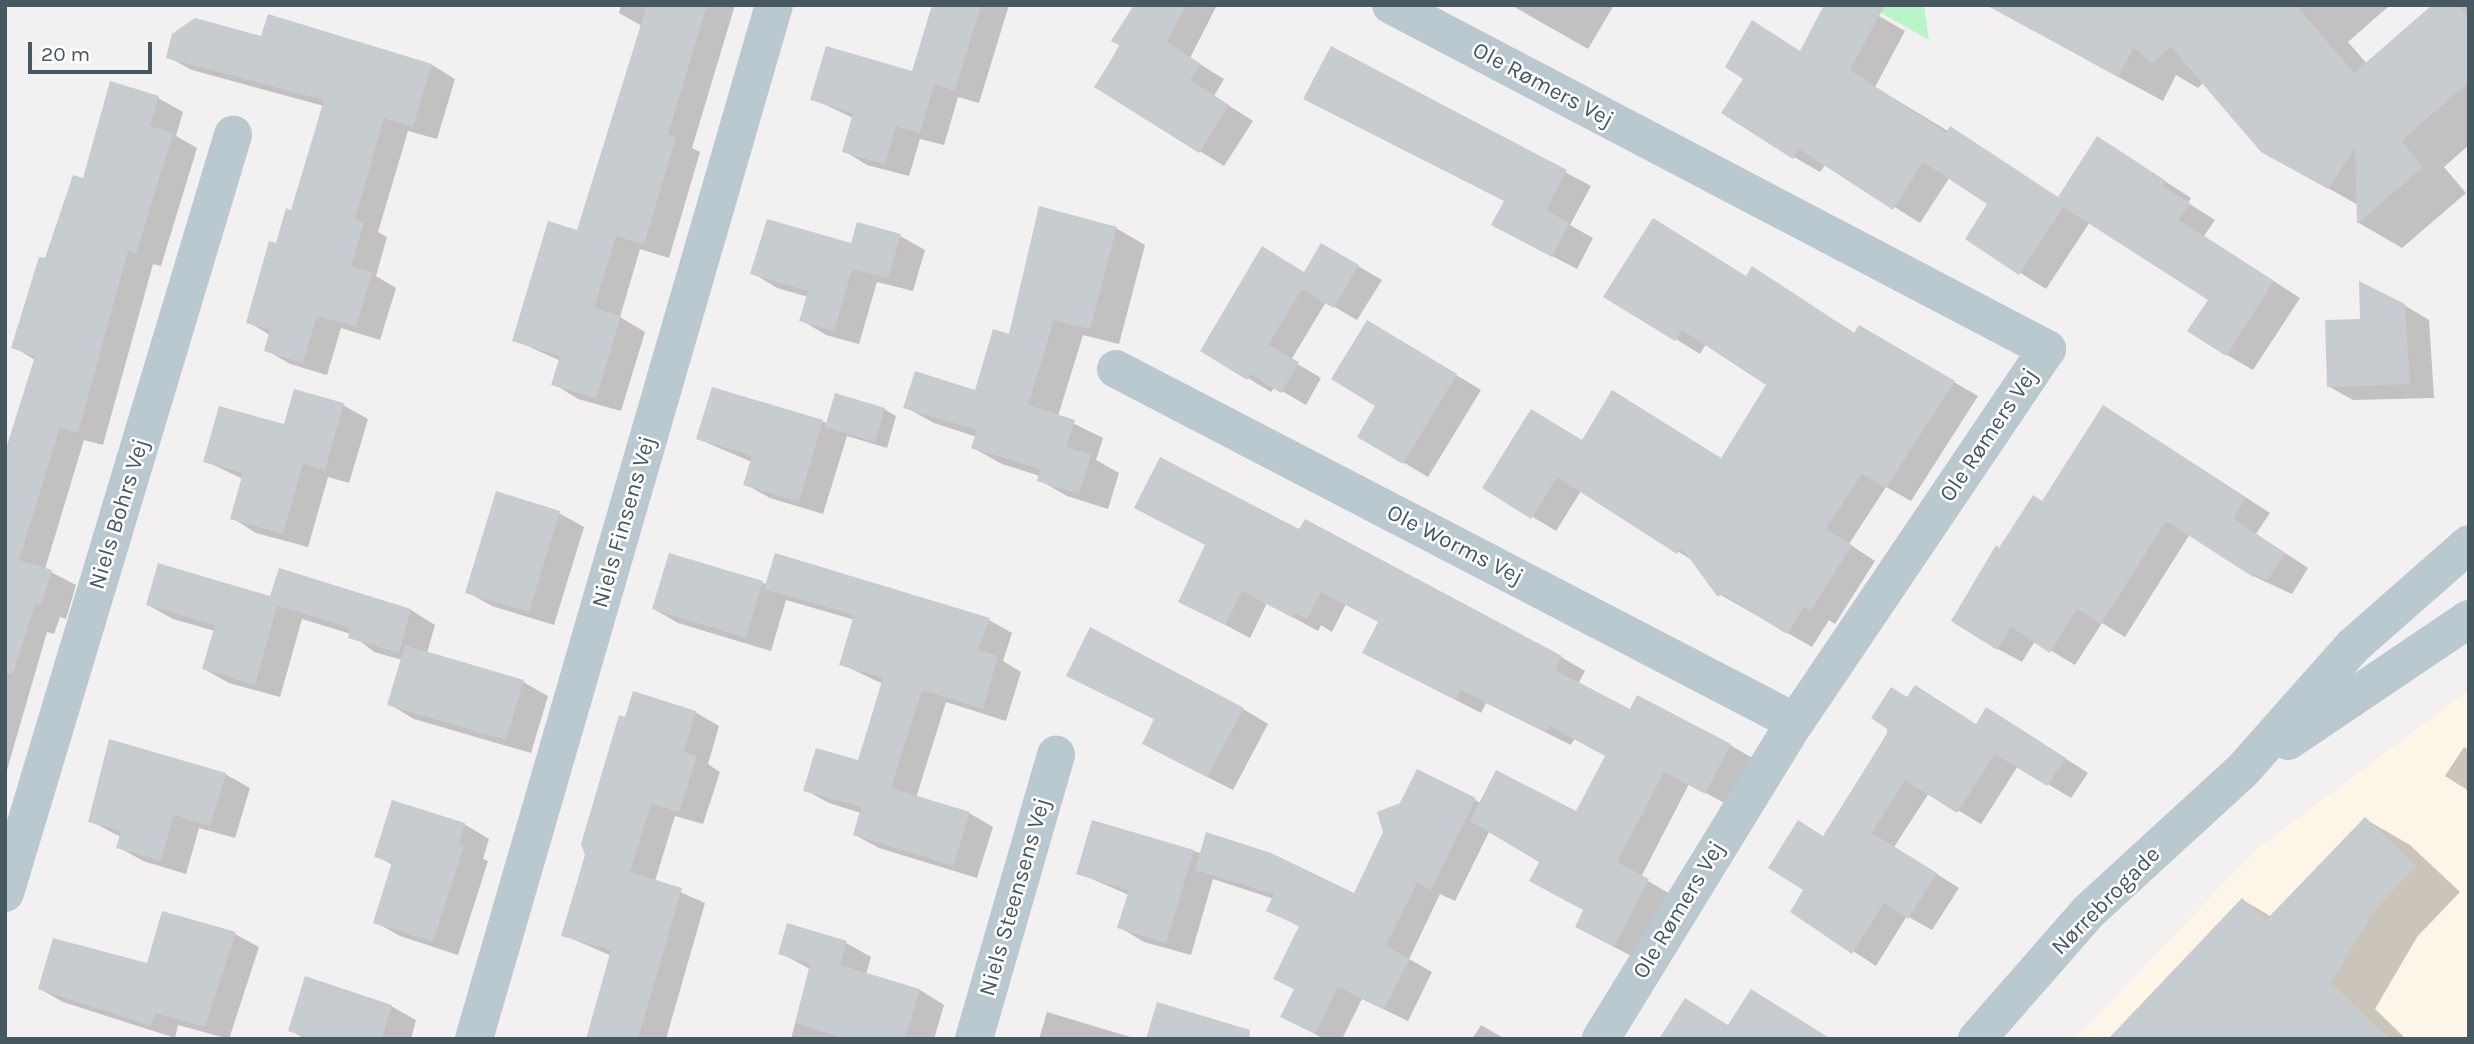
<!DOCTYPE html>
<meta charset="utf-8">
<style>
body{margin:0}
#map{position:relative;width:2474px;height:1044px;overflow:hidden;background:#f3f0f1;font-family:Karla,sans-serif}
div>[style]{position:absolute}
.commercial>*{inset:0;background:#fef5e9}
.green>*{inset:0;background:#bbf4c9}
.shadow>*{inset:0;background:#0003}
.building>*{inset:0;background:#c7ccd0}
.minor>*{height:38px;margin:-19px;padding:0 19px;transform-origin:19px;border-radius:19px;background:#bac8cf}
span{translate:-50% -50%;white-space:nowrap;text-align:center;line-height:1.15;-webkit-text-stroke:5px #fff;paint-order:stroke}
.street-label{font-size:23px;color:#465860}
.frame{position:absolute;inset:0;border:7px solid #465860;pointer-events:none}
.scale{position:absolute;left:28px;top:42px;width:124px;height:32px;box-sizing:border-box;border:4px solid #465860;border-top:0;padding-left:9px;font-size:21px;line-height:24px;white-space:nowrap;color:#465860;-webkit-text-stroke:5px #fff;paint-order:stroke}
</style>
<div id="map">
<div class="commercial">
<i style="clip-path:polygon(2469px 690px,2469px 1039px,2074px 1039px,2258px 848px)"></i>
</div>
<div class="green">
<i style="clip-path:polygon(1867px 5px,1924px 5px,1929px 40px)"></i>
</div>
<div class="shadow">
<i style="clip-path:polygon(621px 5px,735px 5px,692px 148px,700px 152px,669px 258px,640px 249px,620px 317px,645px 332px,621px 411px,578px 399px,554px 384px,561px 361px,514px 340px,578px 232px,642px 26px,619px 13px)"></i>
<i style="clip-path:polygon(934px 5px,1009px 5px,979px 103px,958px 97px,944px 145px,920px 139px,909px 176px,867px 165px,844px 151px,853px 118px,813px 99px,913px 73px)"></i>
<i style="clip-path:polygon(1142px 5px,1217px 5px,1190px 58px,1224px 79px,1214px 96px,1253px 121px,1224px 166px,1096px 87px)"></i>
<i style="clip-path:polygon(1511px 5px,1614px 5px,1588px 49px)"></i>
<i style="clip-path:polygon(2078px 5px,2390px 5px,2348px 42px,2367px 64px,2435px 5px,2464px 5px,2469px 8px,2469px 145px,2444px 167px,2466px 193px,2402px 248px,2359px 223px,2358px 205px,2307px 176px,2204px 82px,2198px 88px,2176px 75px,2163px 101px,2087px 60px)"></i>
<i style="clip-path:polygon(269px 16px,432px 65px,455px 79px,437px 139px,408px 131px,378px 232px,387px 237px,376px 276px,396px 288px,380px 340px,341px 328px,327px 375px,290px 364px,266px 350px,270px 335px,248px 322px,292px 212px,324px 106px,192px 70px,168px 57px,262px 38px)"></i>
<i style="clip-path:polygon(1879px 16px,1905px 31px,1875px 87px,2059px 198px,2098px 138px,2191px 198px,2188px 203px,2215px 220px,2204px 236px,2300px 298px,2253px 370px,2227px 355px,2210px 299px,2090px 222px,2046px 289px,1967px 239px,1990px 204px,1950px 177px,1920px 223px,1826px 164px,1820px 172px,1794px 157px,1801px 52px)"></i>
<i style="clip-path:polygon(1332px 48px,1591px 186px,1570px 225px,1593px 238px,1577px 269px,1493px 225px,1505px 201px,1305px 99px)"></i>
<i style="clip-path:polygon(158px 98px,183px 112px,176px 136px,197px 148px,161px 266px,153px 264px,103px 445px,84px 440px,45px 569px,76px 585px,66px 619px,60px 617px,54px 634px,47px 632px,5px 777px,5px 458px,35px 360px,14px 347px,46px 260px,84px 180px)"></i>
<i style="clip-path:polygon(1116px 228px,1145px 245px,1119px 344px,1083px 335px,1058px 416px,1103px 438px,1096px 460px,1119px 473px,1108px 509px,1067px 496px,1039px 480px,1040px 476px,1002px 464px,973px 448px,977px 437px,934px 423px,905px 407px,976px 392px,1010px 336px)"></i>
<i style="clip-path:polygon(900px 236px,925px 250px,913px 291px,877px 282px,859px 344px,826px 335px,801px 320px,808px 297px,777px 288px,753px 273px)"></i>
<i style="clip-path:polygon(1322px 245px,1382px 280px,1357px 320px,1326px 302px,1291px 360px,1321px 378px,1306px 405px,1275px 387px,1271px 392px,1203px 351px,1305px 273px)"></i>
<i style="clip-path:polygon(1753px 268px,1856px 334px,1860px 328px,1978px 396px,1911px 501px,1886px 487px,1849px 544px,1875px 561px,1835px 624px,1829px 620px,1812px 647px,1719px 594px,1695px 562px,1581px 491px,1556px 531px,1485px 488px,1588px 446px,1722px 459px,1768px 385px,1706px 344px,1700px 354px,1606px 296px,1747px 278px)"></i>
<i style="clip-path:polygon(2404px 305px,2429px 320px,2434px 398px,2353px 400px,2328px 386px)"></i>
<i style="clip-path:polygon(1392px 336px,1481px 390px,1428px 477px,1359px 436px,1377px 405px)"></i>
<i style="clip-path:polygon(343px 405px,368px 419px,349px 483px,328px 477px,308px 547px,256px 533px,232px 518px,243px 479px,205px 461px)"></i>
<i style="clip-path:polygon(884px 409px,896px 416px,887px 448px,847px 436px,823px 514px,770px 498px,745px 484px,752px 462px,698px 439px,822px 421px,828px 424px)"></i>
<i style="clip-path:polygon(2128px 421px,2270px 513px,2256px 534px,2308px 568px,2292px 594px,2253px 576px,2190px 534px,2125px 637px,2102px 623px,2075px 665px,2035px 641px,2022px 662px,1998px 649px,2000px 550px)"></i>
<i style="clip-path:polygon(559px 513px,584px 527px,554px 625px,492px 606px,467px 592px)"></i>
<i style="clip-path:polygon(1300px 532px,1561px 657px,1585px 671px,1578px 684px,1630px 712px,1730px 745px,1754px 759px,1730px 806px,1689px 784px,1641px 877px,1672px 895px,1639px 960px,1601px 940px,1585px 910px,1541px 861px,1490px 830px,1455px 901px,1440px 894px,1409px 959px,1432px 972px,1408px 1021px,1362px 999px,1342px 1039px,1324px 1039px,1282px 1016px,1295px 990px,1276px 978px,1300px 927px,1268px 910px,1274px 899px,1213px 879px,1191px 955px,1144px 942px,1119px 927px,1129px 895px,1078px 873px,1193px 851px,1354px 896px,1418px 772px,1481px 803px,1577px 814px,1607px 756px,1575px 738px,1571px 745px,1486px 703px,1481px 713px,1364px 653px,1380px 622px,1346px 604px,1332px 632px,1321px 625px,1318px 631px,1267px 603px,1250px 638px,1180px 601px)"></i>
<i style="clip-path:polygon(280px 570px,411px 610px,435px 625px,427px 653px,523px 682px,548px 696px,531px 753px,414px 719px,389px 704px,402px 660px,374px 652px,351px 634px,302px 619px,280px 697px,229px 683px,204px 669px,215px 631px,173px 619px,148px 605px,272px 598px)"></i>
<i style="clip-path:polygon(762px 583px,989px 620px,1012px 633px,1003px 661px,1021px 672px,1006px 721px,946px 702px,916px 798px,969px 813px,993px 827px,977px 878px,879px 848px,855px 835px,861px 813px,829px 803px,805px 790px,859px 762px,883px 684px,841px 664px,855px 620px,786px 600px,771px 651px,678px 623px,654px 609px)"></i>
<i style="clip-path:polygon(1093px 689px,1243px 709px,1268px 724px,1233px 790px,1168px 757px,1156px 720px)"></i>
<i style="clip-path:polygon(1908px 699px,1977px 725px,2009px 722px,2088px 773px,2071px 798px,2018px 766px,1981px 824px,1929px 793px,1894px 847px,1959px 888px,1932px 930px,1907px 916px,1876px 966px,1792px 911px,1805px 890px,1824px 837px)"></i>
<i style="clip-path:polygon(695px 712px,719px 726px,708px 764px,720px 772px,703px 824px,675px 816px,655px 881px,705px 903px,666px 1039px,588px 1039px,612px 956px,563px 935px,626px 719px)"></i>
<i style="clip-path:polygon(2464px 747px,2469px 750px,2469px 791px,2445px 776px)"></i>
<i style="clip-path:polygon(225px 774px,250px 788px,235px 838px,199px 828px,186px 874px,143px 861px,118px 847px,121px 837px,90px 821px)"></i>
<i style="clip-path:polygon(2365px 819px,2410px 845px,2460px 892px,2417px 937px,2375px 1009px,2406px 1039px,2111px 1039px,2243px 900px,2272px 917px)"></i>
<i style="clip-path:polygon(464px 824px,489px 839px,483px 859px,488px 861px,458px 955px,400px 936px,375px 922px,393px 865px,376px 856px)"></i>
<i style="clip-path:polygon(235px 934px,259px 947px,229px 1039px,178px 1025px,175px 1038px,63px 1002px,40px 989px,149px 965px)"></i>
<i style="clip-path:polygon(846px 943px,871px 957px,866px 974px,920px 990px,944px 1005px,934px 1039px,791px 1039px,810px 969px,780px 953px)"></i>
<i style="clip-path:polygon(391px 1006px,416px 1020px,411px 1039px,305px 1039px,290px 1030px)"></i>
<i style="clip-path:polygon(1047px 1012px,1137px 1039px,1039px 1039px)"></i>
<i style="clip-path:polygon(1481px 1025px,1505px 1039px,1472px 1039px)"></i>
</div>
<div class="building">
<i style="clip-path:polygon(647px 5px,707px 5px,668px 134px,676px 137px,644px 245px,616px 236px,594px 308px,621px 316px,596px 398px,551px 385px,560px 356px,512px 341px,548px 221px,577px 230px)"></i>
<i style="clip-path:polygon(932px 5px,981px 5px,955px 91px,934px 84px,920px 133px,896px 126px,885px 164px,842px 152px,853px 113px,810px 100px,826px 46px,912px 71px)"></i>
<i style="clip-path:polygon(1134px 5px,1186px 5px,1167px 42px,1201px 64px,1190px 80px,1229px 105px,1199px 153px,1094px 87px,1120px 46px,1111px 41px)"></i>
<i style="clip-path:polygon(1824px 5px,1885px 5px,1850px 70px,1946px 133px,1950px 126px,2058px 197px,2097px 136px,2166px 181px,2163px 186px,2190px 203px,2179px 220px,2274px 281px,2226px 356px,2187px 331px,2208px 300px,2063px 207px,2019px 275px,1965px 239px,1987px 204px,1923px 162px,1893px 210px,1799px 149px,1793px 159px,1721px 113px,1743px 79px,1725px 67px,1752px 20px,1800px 51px)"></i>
<i style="clip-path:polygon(1986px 5px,2296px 5px,2354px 73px,2432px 5px,2457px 5px,2469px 19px,2469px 82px,2401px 141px,2423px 167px,2357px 224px,2355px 148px,2328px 189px,2261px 152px,2171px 47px,2152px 64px,2134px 48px,2118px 77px)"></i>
<i style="clip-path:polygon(268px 14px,432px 64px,413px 127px,384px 118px,355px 219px,364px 222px,351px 266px,372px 272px,356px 327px,317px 316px,303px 363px,264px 351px,270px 330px,246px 323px,269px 241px,276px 243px,286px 208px,291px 210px,324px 100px,166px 58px,172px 34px,195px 18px,261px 36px)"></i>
<i style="clip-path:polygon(1331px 46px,1567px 170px,1546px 210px,1569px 223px,1552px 257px,1491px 225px,1504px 201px,1303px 99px)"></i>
<i style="clip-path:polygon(110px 81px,159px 96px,150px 126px,173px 133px,136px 254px,128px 251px,78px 433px,60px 427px,19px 560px,52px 570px,41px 606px,35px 604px,13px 674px,5px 673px,5px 452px,35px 356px,11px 348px,39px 257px,45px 258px,73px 175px,83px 178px)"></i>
<i style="clip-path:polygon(1039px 206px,1117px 227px,1090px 329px,1054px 320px,1028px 405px,1075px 420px,1066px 447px,1091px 455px,1079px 494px,1037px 481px,1040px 469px,971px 448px,977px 430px,903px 408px,915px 371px,975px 390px,993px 329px,1009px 334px)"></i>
<i style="clip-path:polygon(1653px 218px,1746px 276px,1752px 266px,1854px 333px,1859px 325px,1955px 381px,1886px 488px,1862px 474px,1826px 529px,1852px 545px,1810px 612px,1804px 607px,1787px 634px,1724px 595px,1717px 596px,1681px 547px,1677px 554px,1557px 477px,1531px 519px,1482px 488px,1531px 409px,1582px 440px,1612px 390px,1721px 458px,1766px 385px,1682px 330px,1675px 341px,1603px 297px)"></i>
<i style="clip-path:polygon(767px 219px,851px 243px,857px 222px,901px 234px,888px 278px,852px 269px,834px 331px,799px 321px,808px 291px,750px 274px)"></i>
<i style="clip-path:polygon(1321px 243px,1359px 265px,1333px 308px,1302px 289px,1268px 345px,1299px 362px,1281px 393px,1250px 374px,1247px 380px,1200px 351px,1262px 246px,1304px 272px)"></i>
<i style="clip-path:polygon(2359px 281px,2405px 304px,2410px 384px,2327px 387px,2325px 320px,2360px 319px)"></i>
<i style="clip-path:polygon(1367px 320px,1457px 374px,1403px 464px,1357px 437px,1375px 406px,1331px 379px)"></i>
<i style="clip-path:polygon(712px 387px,823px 420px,799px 502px,743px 485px,752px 456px,696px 439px)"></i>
<i style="clip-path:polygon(294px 389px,344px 403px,325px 470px,303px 464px,283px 534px,230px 519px,243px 473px,203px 462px,219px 406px,284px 424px)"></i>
<i style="clip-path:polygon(835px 393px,885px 408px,875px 442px,825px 427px)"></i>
<i style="clip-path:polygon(2103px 405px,2246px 498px,2233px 518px,2285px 553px,2267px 581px,2255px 574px,2253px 577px,2166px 521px,2101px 624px,2077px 609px,2050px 653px,2011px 627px,1997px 650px,1951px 621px,1996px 545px,1999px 548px,2033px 495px,2042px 501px)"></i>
<i style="clip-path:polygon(1160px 457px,1299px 529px,1305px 519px,1562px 656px,1555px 670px,1630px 709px,1637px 695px,1731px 744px,1705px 794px,1664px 772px,1617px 862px,1649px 879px,1614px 947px,1575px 927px,1583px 910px,1529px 881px,1539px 862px,1470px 821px,1496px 770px,1576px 811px,1605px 756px,1550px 726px,1546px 732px,1461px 690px,1456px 700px,1362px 653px,1378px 622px,1321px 592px,1307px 619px,1296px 613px,1293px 618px,1242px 591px,1225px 625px,1178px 602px,1205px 545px,1134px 508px)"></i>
<i style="clip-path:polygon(496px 491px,560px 511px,529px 612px,465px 593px)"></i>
<i style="clip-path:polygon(669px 553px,763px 581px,746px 638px,652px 609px)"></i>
<i style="clip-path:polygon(775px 553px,990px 618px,978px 650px,998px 656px,983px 709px,922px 690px,891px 788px,970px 812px,953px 866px,853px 835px,861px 807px,803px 791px,816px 748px,858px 760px,883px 678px,839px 665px,854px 615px,764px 589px)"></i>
<i style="clip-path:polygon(158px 563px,270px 596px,279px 568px,411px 609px,399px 653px,348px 638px,350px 629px,338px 624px,277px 606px,255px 685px,202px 669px,215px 625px,146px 605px)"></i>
<i style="clip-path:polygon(1090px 627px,1244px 708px,1207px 777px,1142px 744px,1154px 719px,1066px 676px)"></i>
<i style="clip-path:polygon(405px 645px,524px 680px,506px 740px,387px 705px)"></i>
<i style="clip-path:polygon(1915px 685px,1976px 724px,1986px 707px,2066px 758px,2047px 786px,1995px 754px,1957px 813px,1905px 780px,1872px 833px,1937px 873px,1908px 919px,1884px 903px,1852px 954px,1790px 912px,1803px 890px,1768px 868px,1798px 820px,1823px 836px,1887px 734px,1887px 729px,1871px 718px,1891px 687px,1907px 697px)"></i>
<i style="clip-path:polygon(633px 691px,696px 711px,684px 752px,697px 756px,679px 812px,651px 804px,630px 872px,682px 888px,638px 1039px,586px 1039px,611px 950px,561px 936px,585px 855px,581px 844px,619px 715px,625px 717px)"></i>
<i style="clip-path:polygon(109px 739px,226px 773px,210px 826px,174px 815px,161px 861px,116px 848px,121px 831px,88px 822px)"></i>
<i style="clip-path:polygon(1417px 769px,1476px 798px,1431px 890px,1417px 883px,1386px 946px,1410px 958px,1384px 1009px,1338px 987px,1315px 1034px,1280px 1017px,1294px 989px,1273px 979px,1299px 926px,1266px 911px,1274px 894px,1195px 870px,1206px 832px,1271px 853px,1354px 893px,1383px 832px,1377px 812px,1400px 803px)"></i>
<i style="clip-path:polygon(392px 800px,465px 823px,459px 844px,464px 846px,433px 942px,373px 923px,392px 862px,374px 857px)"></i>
<i style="clip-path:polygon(2365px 817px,2416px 866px,2373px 912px,2331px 983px,2390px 1039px,2108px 1039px,2242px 898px,2266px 920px)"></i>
<i style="clip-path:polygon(1092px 820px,1194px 850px,1166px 943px,1117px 928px,1129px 890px,1076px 874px)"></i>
<i style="clip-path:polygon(162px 911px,236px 932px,205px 1027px,155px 1013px,151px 1026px,38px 989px,53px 938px,147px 963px)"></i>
<i style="clip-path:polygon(787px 923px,847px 941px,840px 965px,920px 989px,905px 1039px,847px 1039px,795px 1023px,810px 964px,778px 954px)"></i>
<i style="clip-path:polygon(305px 976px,392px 1005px,382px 1039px,313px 1039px,288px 1031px)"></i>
<i style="clip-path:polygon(1751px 989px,1831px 1039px,1659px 1039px,1685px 998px,1728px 1025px)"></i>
<i style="clip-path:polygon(1157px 1002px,1250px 1030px,1249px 1039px,1146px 1039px)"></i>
</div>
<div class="minor">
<i style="left:1391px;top:5px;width:741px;rotate:27.67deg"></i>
<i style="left:2047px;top:349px;width:450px;rotate:124deg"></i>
<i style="left:1795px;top:722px;width:372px;rotate:121.5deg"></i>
<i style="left:1116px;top:369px;width:765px;rotate:27.47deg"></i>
<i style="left:2288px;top:741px;width:218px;rotate:-34deg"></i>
<i style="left:5px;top:893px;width:792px;rotate:-73.26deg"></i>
<i style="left:474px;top:1039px;width:1077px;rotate:-73.82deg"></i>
<i style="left:974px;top:1039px;width:296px;rotate:-73.9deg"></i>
<i style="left:1977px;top:1039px;width:170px;rotate:-48.8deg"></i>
<i style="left:2089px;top:911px;width:207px;rotate:-42.5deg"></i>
<i style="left:2242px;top:771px;width:167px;rotate:-48.4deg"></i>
<i style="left:2353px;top:646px;width:154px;rotate:-41.3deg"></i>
</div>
<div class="street-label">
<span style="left:1543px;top:85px;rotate:28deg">Ole Rømers Vej</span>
<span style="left:1989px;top:435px;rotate:-56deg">Ole Rømers Vej</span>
<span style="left:119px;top:514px;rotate:-73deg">Niels Bohrs Vej</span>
<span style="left:624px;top:522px;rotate:-74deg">Niels Finsens Vej</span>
<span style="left:1455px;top:545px;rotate:27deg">Ole Worms Vej</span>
<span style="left:1015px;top:897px;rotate:-74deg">Niels Steensens Vej</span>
<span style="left:2106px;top:901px;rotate:-45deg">Nørrebrogade</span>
<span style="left:1679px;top:910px;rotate:-59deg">Ole Rømers Vej</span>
</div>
<div class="frame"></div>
<div class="scale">20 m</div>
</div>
